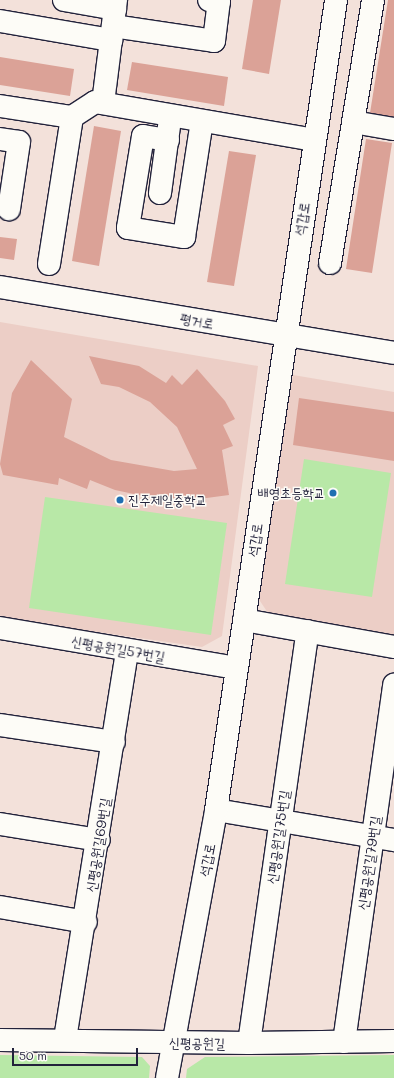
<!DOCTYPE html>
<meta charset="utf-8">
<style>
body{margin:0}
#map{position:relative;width:394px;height:1078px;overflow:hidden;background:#f3e1da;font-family:Mali,"Poor Story",sans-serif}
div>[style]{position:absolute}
.built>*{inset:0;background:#eccec6}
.green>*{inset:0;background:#b8e8a7}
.building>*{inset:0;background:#dba297}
.roads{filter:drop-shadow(1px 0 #22223b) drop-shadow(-1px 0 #22223b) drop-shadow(0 1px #22223b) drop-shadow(0 -1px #22223b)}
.minor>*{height:22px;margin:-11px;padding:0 11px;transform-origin:11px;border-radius:11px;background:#fdfcf7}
.dots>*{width:11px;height:11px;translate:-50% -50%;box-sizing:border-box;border:2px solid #fdfcf7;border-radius:50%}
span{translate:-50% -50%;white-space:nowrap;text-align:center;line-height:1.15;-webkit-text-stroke:3px #fdfcf7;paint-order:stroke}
.street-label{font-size:14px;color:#22223b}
.poi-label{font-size:14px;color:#22223b}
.right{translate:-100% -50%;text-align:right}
.left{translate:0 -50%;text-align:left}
.scale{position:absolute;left:12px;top:1048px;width:126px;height:18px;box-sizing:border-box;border:2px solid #22223b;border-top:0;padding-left:5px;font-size:12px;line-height:14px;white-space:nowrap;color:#22223b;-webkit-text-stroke:3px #fdfcf7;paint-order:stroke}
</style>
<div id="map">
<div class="built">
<i style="clip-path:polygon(0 322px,258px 366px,222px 636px,202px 647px,0 618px)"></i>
<i style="clip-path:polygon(293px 375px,394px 392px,394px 641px,272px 619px,256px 595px)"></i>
</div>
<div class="green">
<i style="clip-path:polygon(304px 459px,391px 473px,372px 597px,285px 584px)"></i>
<i style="clip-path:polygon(45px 497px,227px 523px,211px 635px,29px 608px)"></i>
<i style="clip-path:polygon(0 1055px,142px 1057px,150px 1066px,149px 1078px,0 1078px)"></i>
<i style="clip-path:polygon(394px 1055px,394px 1078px,186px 1078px,187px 1069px,205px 1057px)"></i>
</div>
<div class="building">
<i style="clip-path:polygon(253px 0,281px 0,269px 74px,242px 69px)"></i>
<i style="clip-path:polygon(388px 0,394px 0,394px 117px,370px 113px)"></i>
<i style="clip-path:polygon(0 57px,74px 69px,70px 96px,0 85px)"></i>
<i style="clip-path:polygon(132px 62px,228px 77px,224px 106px,127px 90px)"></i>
<i style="clip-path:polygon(94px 126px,121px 131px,99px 266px,72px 261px)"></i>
<i style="clip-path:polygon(366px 139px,392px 143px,372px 273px,346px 269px)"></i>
<i style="clip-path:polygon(229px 151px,256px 155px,234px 286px,207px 282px)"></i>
<i style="clip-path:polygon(0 237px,17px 239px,14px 260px,0 258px)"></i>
<i style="clip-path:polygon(89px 356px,139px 366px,166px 383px,172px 375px,182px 385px,197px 369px,225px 401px,235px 419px,223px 425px,233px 446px,222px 450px,229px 495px,199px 499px,148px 497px,115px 490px,90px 480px,87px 489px,59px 478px,58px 485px,3px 475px,0 464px,12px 393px,31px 360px,72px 399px,64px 437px,111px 460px,174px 471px,197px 469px,177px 427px,150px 402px,119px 387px,101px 384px)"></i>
<i style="clip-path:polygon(299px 398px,394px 412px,394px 461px,293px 445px)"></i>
</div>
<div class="roads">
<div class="minor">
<i style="left:64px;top:0;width:52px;rotate:10deg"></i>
<i style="left:0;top:21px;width:113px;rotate:9.7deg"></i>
<i style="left:113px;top:26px;width:102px;rotate:8.4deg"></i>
<i style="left:214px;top:41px;width:39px;rotate:-83deg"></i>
<i style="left:219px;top:2px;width:10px;rotate:-169deg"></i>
<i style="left:103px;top:103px;width:104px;rotate:-82.8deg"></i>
<i style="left:0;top:106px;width:73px;rotate:8.7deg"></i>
<i style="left:72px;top:117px;width:27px;rotate:-33deg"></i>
<i style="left:95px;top:102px;width:222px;rotate:9.8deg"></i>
<i style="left:353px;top:122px;width:42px;rotate:9.7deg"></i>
<i style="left:0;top:139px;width:19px;rotate:9deg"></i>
<i style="left:19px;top:142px;width:68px;rotate:98.5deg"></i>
<i style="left:168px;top:140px;width:25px;rotate:-171deg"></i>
<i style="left:143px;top:136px;width:93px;rotate:99.3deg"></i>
<i style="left:128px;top:228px;width:57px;rotate:9.1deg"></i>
<i style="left:184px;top:237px;width:117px;rotate:-81.2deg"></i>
<i style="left:160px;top:193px;width:68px;rotate:-82.3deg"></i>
<i style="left:330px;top:263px;width:266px;rotate:-80.7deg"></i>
<i style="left:49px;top:264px;width:149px;rotate:-81.1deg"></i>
<i style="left:0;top:287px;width:399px;rotate:9.5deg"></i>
<i style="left:244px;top:620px;width:152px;rotate:10.2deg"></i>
<i style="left:0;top:628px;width:239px;rotate:9.6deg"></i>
<i style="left:0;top:725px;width:115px;rotate:8.5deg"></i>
<i style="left:216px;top:810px;width:181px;rotate:9.6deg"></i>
<i style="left:0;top:824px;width:100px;rotate:9.2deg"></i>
<i style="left:0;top:907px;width:87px;rotate:9.9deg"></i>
<i style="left:65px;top:1039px;width:393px;rotate:-80.9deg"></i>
<i style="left:0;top:1040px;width:249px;rotate:0.7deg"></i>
<i style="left:249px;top:1043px;width:145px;rotate:-0.8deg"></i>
<i style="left:344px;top:1042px;width:361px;rotate:-82deg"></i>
<i style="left:249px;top:1043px;width:416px;rotate:-81.9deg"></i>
<i style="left:167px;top:1078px;width:272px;rotate:-79.6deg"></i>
<i style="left:216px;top:810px;width:819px;rotate:-81.57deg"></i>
</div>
</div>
<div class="dots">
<i style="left:333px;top:493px;background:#1f6fb2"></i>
<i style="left:120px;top:500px;background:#1f6fb2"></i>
</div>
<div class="street-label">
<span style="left:302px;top:219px;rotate:-81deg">석갑로</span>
<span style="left:197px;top:321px;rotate:10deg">평거로</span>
<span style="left:255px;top:540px;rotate:-82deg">석갑로</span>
<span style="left:118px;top:649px;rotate:10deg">신평공원길57번길</span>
<span style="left:278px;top:837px;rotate:-82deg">신평공원길75번길</span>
<span style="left:98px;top:845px;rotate:-81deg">신평공원길69번길</span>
<span style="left:207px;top:860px;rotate:-79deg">석갑로</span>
<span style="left:369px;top:863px;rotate:-82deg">신평공원길79번길</span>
<span style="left:197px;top:1043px;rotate:1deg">신평공원길</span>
</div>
<div class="poi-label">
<span class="right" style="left:325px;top:493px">배영초등학교</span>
<span class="left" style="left:128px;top:500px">진주제일중학교</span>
</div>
<div class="scale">50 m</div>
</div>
